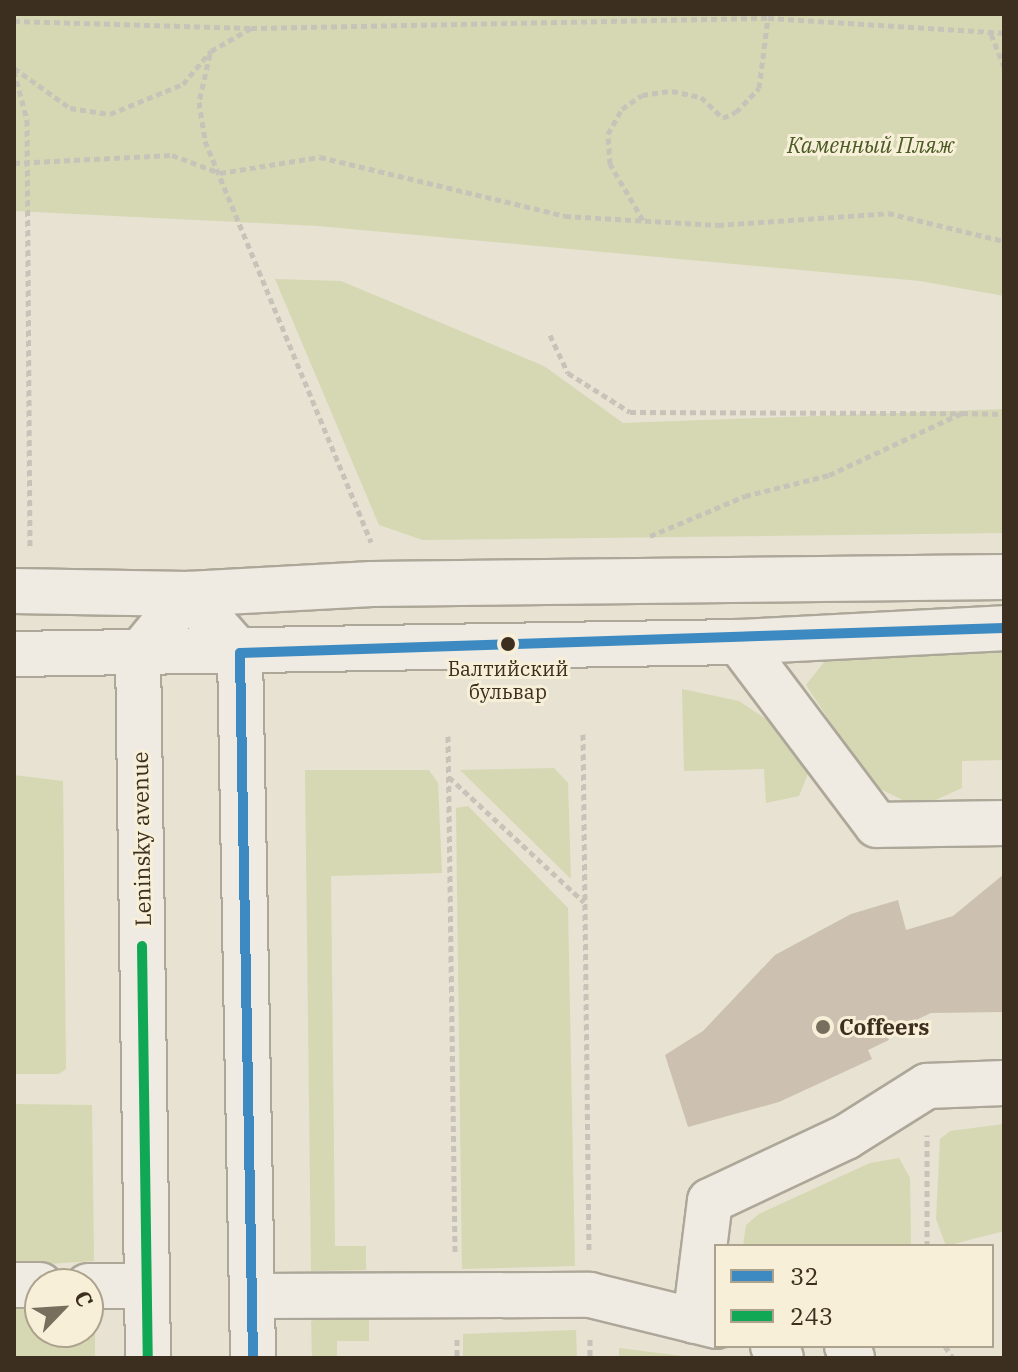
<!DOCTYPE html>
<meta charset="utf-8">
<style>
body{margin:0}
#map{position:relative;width:1018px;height:1372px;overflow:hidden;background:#e7e2d1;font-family:"IBM Plex Serif",serif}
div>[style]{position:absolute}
.green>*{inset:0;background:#d5d8b3}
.building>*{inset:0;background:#ccc0b1}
.path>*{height:5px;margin-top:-2.5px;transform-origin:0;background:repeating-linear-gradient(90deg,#c8c3b9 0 6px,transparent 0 10px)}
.roads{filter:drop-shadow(2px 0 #ada799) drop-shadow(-2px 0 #ada799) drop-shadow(0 2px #ada799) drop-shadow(0 -2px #ada799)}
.minor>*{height:44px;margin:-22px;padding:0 22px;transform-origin:22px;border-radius:22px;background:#efebe2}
.bus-1>*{height:10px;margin:-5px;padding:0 5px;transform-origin:5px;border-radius:5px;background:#3d8ac2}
.bus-2>*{height:10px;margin:-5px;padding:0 5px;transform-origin:5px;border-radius:5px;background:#10a855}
.dots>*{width:22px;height:22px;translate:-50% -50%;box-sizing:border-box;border:4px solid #f7efd7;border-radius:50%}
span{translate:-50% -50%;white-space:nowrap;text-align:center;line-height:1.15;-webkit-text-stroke:6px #f7efd7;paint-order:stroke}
.bus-label{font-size:20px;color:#3d2f1f}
.park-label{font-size:22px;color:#4b5b25;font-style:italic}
.street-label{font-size:22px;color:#3d2f1f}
.poi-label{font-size:22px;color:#3d2f1f;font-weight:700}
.left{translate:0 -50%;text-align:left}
.frame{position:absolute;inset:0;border:16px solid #3d2f1f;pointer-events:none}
.legend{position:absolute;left:714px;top:1244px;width:280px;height:104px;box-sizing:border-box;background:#f7efd7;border:2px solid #ada28d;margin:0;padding:10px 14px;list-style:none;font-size:24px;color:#3d2f1f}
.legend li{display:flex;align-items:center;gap:16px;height:40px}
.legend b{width:40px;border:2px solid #ada28d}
.north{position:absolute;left:24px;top:1268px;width:80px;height:80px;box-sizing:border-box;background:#f7efd7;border:2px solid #ada28d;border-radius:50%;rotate:65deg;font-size:22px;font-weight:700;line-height:32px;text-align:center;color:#3d2f1f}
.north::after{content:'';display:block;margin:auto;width:28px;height:36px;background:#786e5d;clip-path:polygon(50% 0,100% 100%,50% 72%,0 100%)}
</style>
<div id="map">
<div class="green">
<i style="clip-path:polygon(14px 14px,1004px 14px,1004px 296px,920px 281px,318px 226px,14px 211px)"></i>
<i style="clip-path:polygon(275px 279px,341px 281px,544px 366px,623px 423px,1004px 409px,1004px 533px,423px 540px,379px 525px)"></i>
<i style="clip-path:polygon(1004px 652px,1004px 760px,962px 761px,962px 788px,929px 803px,909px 803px,872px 785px,806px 685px,825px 661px,853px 654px)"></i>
<i style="clip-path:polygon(682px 689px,739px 701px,784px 731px,809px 771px,799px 796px,766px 803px,764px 769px,684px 771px)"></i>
<i style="clip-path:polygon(554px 768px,568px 783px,571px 879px,460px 770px)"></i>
<i style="clip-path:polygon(429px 770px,438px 783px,442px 873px,331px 876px,335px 1246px,366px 1246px,366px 1270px,311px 1271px,305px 770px)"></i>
<i style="clip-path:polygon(14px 775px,63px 781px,66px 1069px,59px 1074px,14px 1074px)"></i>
<i style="clip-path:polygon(468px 806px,568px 908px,575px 1266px,462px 1269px,456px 808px)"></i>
<i style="clip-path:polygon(14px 1104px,92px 1105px,94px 1261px,14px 1266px)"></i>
<i style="clip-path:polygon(1004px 1124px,1004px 1231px,946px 1246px,936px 1219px,940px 1139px,950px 1131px)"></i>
<i style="clip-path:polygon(899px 1158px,910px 1178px,911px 1246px,743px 1246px,746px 1225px,759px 1214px,870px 1163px)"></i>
<i style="clip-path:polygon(14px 1304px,40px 1304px,40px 1332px,88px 1332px,88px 1305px,95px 1308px,95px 1358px,14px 1358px)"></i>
<i style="clip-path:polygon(326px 1316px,369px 1316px,369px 1341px,337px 1341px,337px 1358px,312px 1358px,311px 1321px)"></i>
<i style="clip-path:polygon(576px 1330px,577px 1358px,463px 1358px,463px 1334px)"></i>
<i style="clip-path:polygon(619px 1348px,698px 1358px,619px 1358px)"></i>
</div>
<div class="building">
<i style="clip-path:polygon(1004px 874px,1004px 1012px,931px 1013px,886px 1034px,889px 1040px,868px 1050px,872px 1059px,779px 1102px,688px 1127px,665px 1055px,703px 1031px,775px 955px,851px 914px,898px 900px,906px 930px,953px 916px)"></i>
</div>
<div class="path">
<i style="left:14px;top:21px;width:236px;rotate:1.7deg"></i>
<i style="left:991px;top:34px;width:35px;rotate:68deg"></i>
<i style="left:210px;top:54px;width:49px;rotate:102.9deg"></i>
<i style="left:199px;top:102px;width:39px;rotate:81deg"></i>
<i style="left:205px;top:141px;width:434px;rotate:67.5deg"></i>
<i style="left:14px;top:68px;width:69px;rotate:35.5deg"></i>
<i style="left:70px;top:108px;width:40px;rotate:8.5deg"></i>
<i style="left:110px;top:114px;width:79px;rotate:-22.3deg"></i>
<i style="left:183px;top:84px;width:43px;rotate:-49.7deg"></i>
<i style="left:211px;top:51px;width:46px;rotate:-29.9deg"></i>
<i style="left:251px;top:28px;width:517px;rotate:-1.11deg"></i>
<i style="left:768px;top:18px;width:236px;rotate:3.6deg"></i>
<i style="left:14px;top:71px;width:51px;rotate:75.1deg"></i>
<i style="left:27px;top:120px;width:429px;rotate:89.6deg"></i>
<i style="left:14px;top:163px;width:158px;rotate:-2.9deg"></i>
<i style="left:172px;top:155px;width:51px;rotate:20.6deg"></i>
<i style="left:220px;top:173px;width:101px;rotate:-9.1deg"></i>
<i style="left:320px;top:157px;width:252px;rotate:13.5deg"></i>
<i style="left:565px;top:216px;width:153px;rotate:3.4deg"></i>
<i style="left:718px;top:225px;width:170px;rotate:-4deg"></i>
<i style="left:888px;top:213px;width:119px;rotate:13.6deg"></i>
<i style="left:643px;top:220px;width:65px;rotate:-120.5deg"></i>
<i style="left:610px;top:164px;width:30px;rotate:-94deg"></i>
<i style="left:608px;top:134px;width:29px;rotate:-61deg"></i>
<i style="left:622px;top:109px;width:24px;rotate:-35deg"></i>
<i style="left:642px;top:95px;width:30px;rotate:-8deg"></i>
<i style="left:672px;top:91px;width:30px;rotate:12deg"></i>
<i style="left:701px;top:97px;width:30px;rotate:44deg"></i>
<i style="left:723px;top:118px;width:14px;rotate:-25deg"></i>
<i style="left:736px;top:112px;width:33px;rotate:-46deg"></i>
<i style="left:759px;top:88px;width:71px;rotate:-82.7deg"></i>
<i style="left:550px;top:335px;width:42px;rotate:64.7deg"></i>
<i style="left:568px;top:373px;width:73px;rotate:32.2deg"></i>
<i style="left:630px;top:412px;width:332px;rotate:0.2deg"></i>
<i style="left:650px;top:536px;width:103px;rotate:-22.8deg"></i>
<i style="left:745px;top:496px;width:87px;rotate:-14deg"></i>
<i style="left:829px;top:475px;width:147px;rotate:-25deg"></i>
<i style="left:962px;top:413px;width:42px;rotate:1.4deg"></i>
<i style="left:583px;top:734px;width:519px;rotate:89.34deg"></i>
<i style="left:448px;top:736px;width:517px;rotate:89.22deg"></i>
<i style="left:449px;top:777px;width:184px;rotate:42.8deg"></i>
<i style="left:927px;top:1246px;width:111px;rotate:-90deg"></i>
<i style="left:457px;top:1339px;width:19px;rotate:90deg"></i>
<i style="left:590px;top:1339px;width:19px;rotate:90deg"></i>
<i style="left:945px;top:1346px;width:14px;rotate:56deg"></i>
</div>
<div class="roads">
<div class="minor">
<i style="left:14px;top:591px;width:174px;rotate:1deg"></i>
<i style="left:188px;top:594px;width:184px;rotate:-3.1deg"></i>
<i style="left:372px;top:584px;width:632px;rotate:-0.63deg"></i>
<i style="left:739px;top:642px;width:229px;rotate:53deg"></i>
<i style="left:877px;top:825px;width:127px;rotate:-0.9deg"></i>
<i style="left:14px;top:654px;width:725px;rotate:-0.95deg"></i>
<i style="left:739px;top:642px;width:265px;rotate:-3deg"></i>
<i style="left:14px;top:1285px;width:26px"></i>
<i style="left:88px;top:1286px;width:59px"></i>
<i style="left:252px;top:1296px;width:338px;rotate:-0.2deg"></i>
<i style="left:590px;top:1295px;width:130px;rotate:13.8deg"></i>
<i style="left:695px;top:1321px;width:121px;rotate:-82.9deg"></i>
<i style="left:710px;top:1201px;width:150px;rotate:-25.2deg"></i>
<i style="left:846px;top:1137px;width:96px;rotate:-32.2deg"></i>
<i style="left:927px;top:1086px;width:77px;rotate:-2.2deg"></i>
<i style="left:773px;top:1346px;width:14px;rotate:56deg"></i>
<i style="left:847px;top:1346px;width:13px;rotate:67deg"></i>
<i style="left:148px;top:1358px;width:703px;rotate:-90.81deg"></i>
<i style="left:138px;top:655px;width:79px;rotate:-50.7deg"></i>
<i style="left:188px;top:594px;width:79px;rotate:48.6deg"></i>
<i style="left:240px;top:653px;width:705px;rotate:88.94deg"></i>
</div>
</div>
<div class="bus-1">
<i style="left:253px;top:1358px;width:705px;rotate:-91.06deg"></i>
<i style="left:240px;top:653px;width:764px;rotate:-1.87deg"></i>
</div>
<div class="bus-2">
<i style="left:142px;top:946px;width:412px;rotate:89.2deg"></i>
</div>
<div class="dots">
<i style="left:508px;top:644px;background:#3d2f1f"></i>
<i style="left:823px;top:1027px;background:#786e5d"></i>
</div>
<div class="bus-label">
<span style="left:508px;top:680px">Балтийский<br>бульвар</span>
</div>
<div class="park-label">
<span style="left:871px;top:145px">Каменный Пляж</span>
</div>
<div class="street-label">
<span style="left:141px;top:839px;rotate:-91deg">Leninsky avenue</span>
</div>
<div class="poi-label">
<span class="left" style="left:839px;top:1027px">Coffeers</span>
</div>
<div class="frame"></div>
<ul class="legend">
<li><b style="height:10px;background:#3d8ac2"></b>32</li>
<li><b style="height:10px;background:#10a855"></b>243</li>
</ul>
<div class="north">С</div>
</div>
